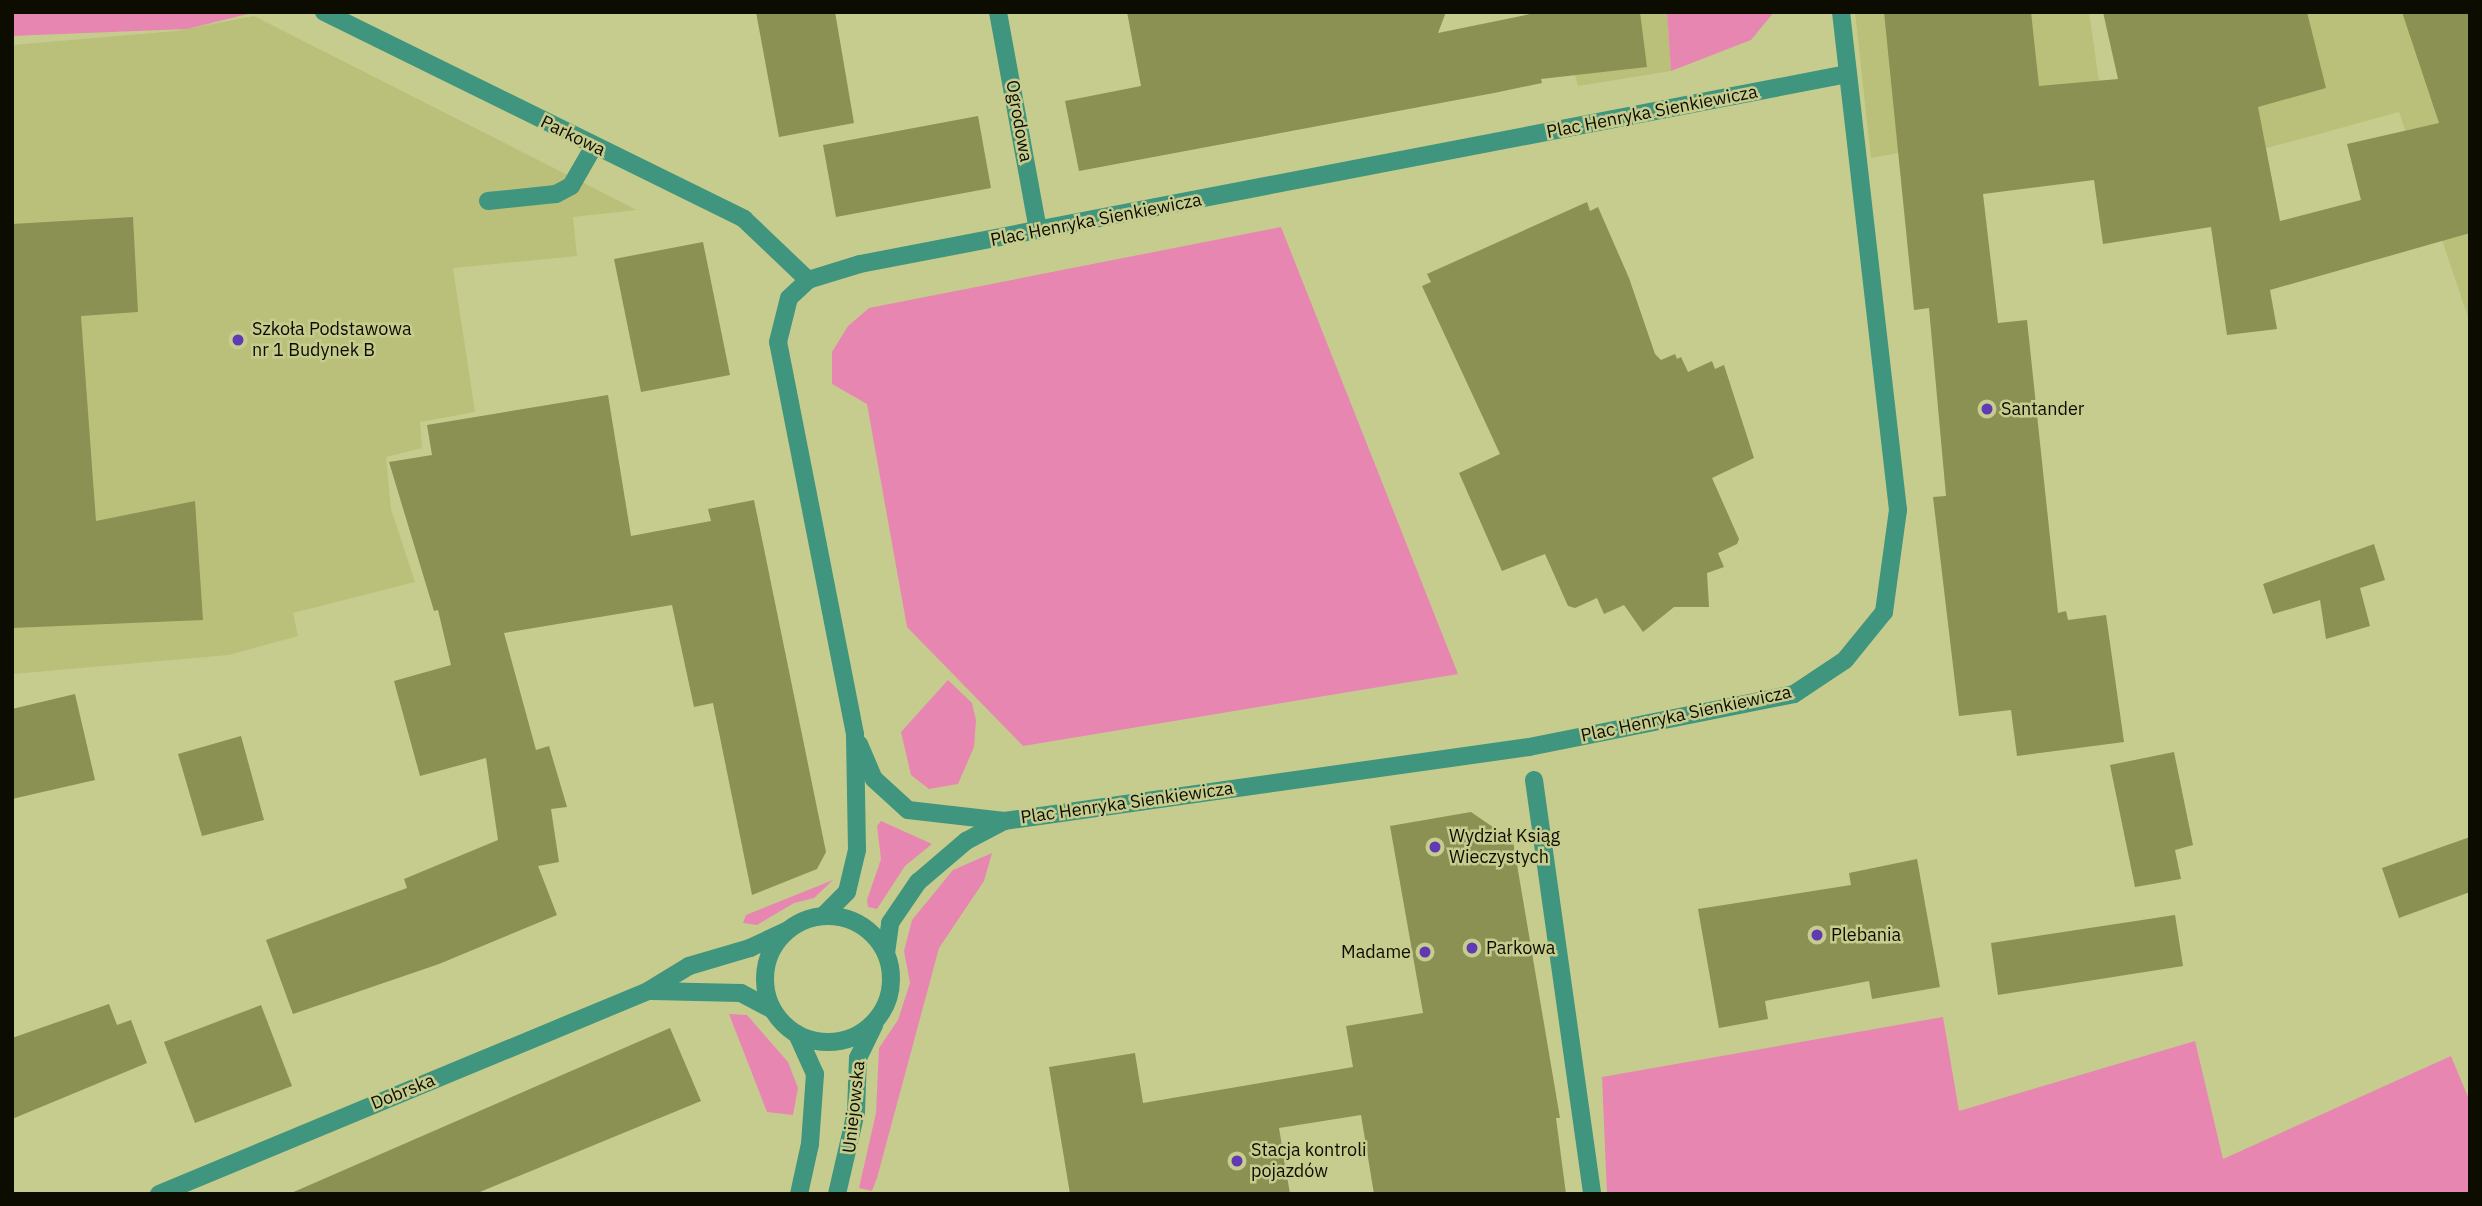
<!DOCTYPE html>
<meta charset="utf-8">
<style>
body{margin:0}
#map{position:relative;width:2482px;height:1206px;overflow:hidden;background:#c6cc8d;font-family:"IBM Plex Sans",sans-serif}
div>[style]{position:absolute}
.built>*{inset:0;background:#bac079}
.green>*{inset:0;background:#e886b2}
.building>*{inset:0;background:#8b9053}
.minor>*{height:18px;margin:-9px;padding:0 9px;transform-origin:9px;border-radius:9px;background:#3f957d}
.minor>.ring{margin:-9px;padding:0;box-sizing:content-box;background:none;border:18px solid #3f957d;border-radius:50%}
.dots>*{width:19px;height:19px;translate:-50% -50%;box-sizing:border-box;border:4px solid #c6cc8d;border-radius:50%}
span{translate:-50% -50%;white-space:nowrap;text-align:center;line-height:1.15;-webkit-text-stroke:5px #c6cc8d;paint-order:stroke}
.street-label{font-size:18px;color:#0c0d00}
.poi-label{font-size:18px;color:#0c0d00}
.left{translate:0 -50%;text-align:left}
.right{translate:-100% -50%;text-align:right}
.frame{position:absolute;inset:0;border:14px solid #0c0d00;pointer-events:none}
</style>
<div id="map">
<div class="built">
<i style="clip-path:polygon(1557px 12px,1667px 12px,1671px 71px,1578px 86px)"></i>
<i style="clip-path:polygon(1855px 12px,2089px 12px,2104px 116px,1871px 158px)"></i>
<i style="clip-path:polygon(2221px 12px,2470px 12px,2470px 323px,2399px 112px,2249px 153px)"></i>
<i style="clip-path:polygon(254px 16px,637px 210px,573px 217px,577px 256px,453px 268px,475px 412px,420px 422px,422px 448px,386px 457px,391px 509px,415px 582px,293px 613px,298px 636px,229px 655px,12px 674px,12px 45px,176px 31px)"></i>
</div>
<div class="green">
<i style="clip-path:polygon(12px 12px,256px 12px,187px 29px,12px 36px)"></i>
<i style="clip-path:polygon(1667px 12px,1774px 12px,1751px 40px,1671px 71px)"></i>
<i style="clip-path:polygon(1281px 227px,1458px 674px,1023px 746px,907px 627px,867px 404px,832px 384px,832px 352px,848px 326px,869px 308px)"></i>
<i style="clip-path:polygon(948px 680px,972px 703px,976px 720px,974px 747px,958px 784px,929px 789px,911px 775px,901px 732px)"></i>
<i style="clip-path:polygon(881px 821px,932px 844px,905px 866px,877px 909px,868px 907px,867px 900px,881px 859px,877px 826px)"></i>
<i style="clip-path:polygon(992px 853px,984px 881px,939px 948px,877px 1178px,872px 1191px,859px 1188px,876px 1113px,879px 1048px,898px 1020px,910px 983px,904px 951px,912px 920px,953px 870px)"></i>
<i style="clip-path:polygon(833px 880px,814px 898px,794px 903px,757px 925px,743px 923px,746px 915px)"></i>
<i style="clip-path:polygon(729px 1014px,747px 1015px,788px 1062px,798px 1088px,793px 1115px,767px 1112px)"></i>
<i style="clip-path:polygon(1943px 1017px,1959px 1111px,2195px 1041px,2223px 1159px,2451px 1056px,2470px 1102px,2470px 1194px,1607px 1194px,1602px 1077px)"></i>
</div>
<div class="building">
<i style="clip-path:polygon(756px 12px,835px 12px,854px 123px,779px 137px)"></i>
<i style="clip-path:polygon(1127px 12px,1446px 12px,1438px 33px,1540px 12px,1640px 12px,1647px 67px,1541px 79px,1542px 83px,1494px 93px,1079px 171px,1065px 101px,1141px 86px)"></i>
<i style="clip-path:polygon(1884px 12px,2031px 12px,2039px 86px,2118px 79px,2103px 12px,2307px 12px,2326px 88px,2258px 107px,2280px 221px,2361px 200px,2347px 144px,2439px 123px,2402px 12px,2470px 12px,2470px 233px,2270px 290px,2277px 329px,2227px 335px,2211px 227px,2103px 244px,2094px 180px,1983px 194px,1998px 323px,2027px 320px,2058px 613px,2066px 611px,2068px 620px,2106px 615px,2124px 742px,2017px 756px,2011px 710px,1959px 716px,1933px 497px,1946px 496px,1929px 308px,1914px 310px)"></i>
<i style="clip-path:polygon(978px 116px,991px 188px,836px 217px,823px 145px)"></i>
<i style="clip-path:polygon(1587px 202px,1590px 211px,1598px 207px,1629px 278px,1655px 354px,1661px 360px,1675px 354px,1677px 359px,1681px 357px,1688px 372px,1712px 361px,1715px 369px,1724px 365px,1754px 458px,1712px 478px,1739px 539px,1737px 544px,1718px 553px,1724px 567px,1707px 573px,1709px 607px,1674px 607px,1643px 632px,1624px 605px,1604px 614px,1597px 598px,1575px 608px,1568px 606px,1545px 554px,1502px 571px,1459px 473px,1500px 454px,1422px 286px,1431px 282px,1427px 274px)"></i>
<i style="clip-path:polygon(133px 217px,138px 312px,81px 316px,96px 521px,195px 501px,203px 620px,12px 628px,12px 224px)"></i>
<i style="clip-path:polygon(703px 242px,730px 375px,641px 392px,614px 259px)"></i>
<i style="clip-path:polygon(608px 395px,631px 536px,711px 521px,708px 509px,754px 500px,826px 852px,817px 869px,752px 895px,713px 703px,694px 707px,672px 605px,504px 633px,536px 750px,549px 746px,567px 807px,551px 809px,559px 862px,538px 866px,557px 915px,439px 964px,293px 1014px,266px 940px,407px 888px,404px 879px,498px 840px,486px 758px,420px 776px,394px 681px,451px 665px,438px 610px,434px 611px,389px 462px,432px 455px,427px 425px)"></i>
<i style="clip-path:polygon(2374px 544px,2385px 580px,2360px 588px,2370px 626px,2326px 639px,2320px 600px,2273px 614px,2263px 584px)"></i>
<i style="clip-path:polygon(75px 694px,95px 780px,12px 799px,12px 709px)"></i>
<i style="clip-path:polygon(241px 736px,264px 820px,202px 836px,178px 754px)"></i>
<i style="clip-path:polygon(2174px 752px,2193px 845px,2175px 850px,2181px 879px,2135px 887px,2110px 765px)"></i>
<i style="clip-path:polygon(1471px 812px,1513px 841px,1560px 1118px,1556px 1118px,1566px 1194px,1374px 1194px,1361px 1115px,1279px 1128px,1290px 1194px,1070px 1194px,1049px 1067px,1135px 1053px,1143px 1103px,1353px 1067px,1346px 1026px,1423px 1013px,1390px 826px)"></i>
<i style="clip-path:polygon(2470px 837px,2470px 892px,2399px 918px,2382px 868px)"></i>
<i style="clip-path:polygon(1917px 859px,1940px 987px,1872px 999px,1869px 981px,1765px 1001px,1768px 1019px,1719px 1028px,1698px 909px,1851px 885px,1849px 873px)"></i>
<i style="clip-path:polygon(2175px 915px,2183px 966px,1998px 995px,1991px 943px)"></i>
<i style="clip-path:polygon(109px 1004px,117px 1025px,131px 1020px,147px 1063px,12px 1119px,12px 1038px)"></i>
<i style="clip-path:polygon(261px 1005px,292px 1086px,195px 1123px,164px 1042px)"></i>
<i style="clip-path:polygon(670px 1028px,701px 1101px,475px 1194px,289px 1194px)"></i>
</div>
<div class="minor">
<i style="left:324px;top:12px;width:468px;rotate:26.2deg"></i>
<i style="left:744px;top:219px;width:88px;rotate:43.6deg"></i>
<i style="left:998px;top:12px;width:222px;rotate:79.6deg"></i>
<i style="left:488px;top:201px;width:68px;rotate:-5.9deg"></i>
<i style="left:556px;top:194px;width:17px;rotate:-28deg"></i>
<i style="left:571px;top:186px;width:46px;rotate:-60.1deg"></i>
<i style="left:859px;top:744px;width:38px;rotate:67deg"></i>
<i style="left:874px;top:779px;width:46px;rotate:42.4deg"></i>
<i style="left:908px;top:810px;width:97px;rotate:6.5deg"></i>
<i style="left:1534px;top:780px;width:418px;rotate:82deg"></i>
<i style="left:823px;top:916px;width:34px;rotate:-45deg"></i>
<i style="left:847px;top:892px;width:43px;rotate:-76.6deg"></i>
<i style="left:857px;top:850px;width:116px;rotate:-91deg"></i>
<i style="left:855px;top:734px;width:399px;rotate:-101.1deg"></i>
<i style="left:778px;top:342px;width:45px;rotate:-76deg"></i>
<i style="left:789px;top:298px;width:26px;rotate:-43deg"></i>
<i style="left:808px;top:280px;width:54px;rotate:-17.1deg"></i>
<i style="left:860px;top:264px;width:1006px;rotate:-10.89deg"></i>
<i class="ring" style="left:765px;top:916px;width:108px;height:108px"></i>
<i style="left:886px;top:953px;width:30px;rotate:-82deg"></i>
<i style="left:890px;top:923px;width:50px;rotate:-55.7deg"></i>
<i style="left:918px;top:882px;width:63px;rotate:-40.5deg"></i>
<i style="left:966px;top:841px;width:43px;rotate:-27.8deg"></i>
<i style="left:1004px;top:821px;width:530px;rotate:-8.02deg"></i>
<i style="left:1529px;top:747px;width:270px;rotate:-11.3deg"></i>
<i style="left:1794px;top:694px;width:61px;rotate:-33.7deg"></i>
<i style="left:1845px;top:660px;width:62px;rotate:-50.9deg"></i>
<i style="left:1884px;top:612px;width:103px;rotate:-82.2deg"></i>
<i style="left:1898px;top:510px;width:501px;rotate:-96.53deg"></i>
<i style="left:652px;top:991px;width:89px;rotate:1.3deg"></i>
<i style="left:741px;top:993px;width:36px;rotate:28deg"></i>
<i style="left:797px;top:1034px;width:44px;rotate:65.8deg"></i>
<i style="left:815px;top:1074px;width:70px;rotate:94.1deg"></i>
<i style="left:810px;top:1144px;width:51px;rotate:102.4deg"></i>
<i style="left:159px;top:1194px;width:529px;rotate:-22.54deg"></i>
<i style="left:648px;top:991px;width:48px;rotate:-31.4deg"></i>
<i style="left:689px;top:966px;width:64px;rotate:-16.4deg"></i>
<i style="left:750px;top:948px;width:42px;rotate:-25.3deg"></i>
<i style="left:837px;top:1194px;width:84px;rotate:-77deg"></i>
<i style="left:856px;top:1112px;width:54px;rotate:-87.9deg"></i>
<i style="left:858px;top:1058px;width:37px;rotate:-64deg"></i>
</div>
<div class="dots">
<i style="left:238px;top:340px;background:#603ab2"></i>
<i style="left:1987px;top:409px;background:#603ab2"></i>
<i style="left:1435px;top:847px;background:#603ab2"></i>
<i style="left:1817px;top:935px;background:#603ab2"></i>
<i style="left:1472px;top:948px;background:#603ab2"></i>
<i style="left:1425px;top:952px;background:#603ab2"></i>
<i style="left:1237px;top:1161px;background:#603ab2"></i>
</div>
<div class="street-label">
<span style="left:1652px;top:112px;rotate:-11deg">Plac Henryka Sienkiewicza</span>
<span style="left:1019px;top:121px;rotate:80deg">Ogrodowa</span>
<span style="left:573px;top:136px;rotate:26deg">Parkowa</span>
<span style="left:1096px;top:220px;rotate:-11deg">Plac Henryka Sienkiewicza</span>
<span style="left:1686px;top:714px;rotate:-12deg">Plac Henryka Sienkiewicza</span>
<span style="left:1127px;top:803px;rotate:-8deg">Plac Henryka Sienkiewicza</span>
<span style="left:403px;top:1092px;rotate:-22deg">Dobrska</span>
<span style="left:854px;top:1107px;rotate:-84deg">Uniejowska</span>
</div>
<div class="poi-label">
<span class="left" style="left:252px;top:340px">Szkoła Podstawowa<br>nr 1 Budynek B</span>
<span class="left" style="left:2001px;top:409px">Santander</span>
<span class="left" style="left:1449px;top:847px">Wydział Ksiąg<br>Wieczystych</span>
<span class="left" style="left:1831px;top:935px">Plebania</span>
<span class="left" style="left:1486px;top:948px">Parkowa</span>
<span class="right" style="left:1411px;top:952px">Madame</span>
<span class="left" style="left:1251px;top:1161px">Stacja kontroli<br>pojazdów</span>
</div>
<div class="frame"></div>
</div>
